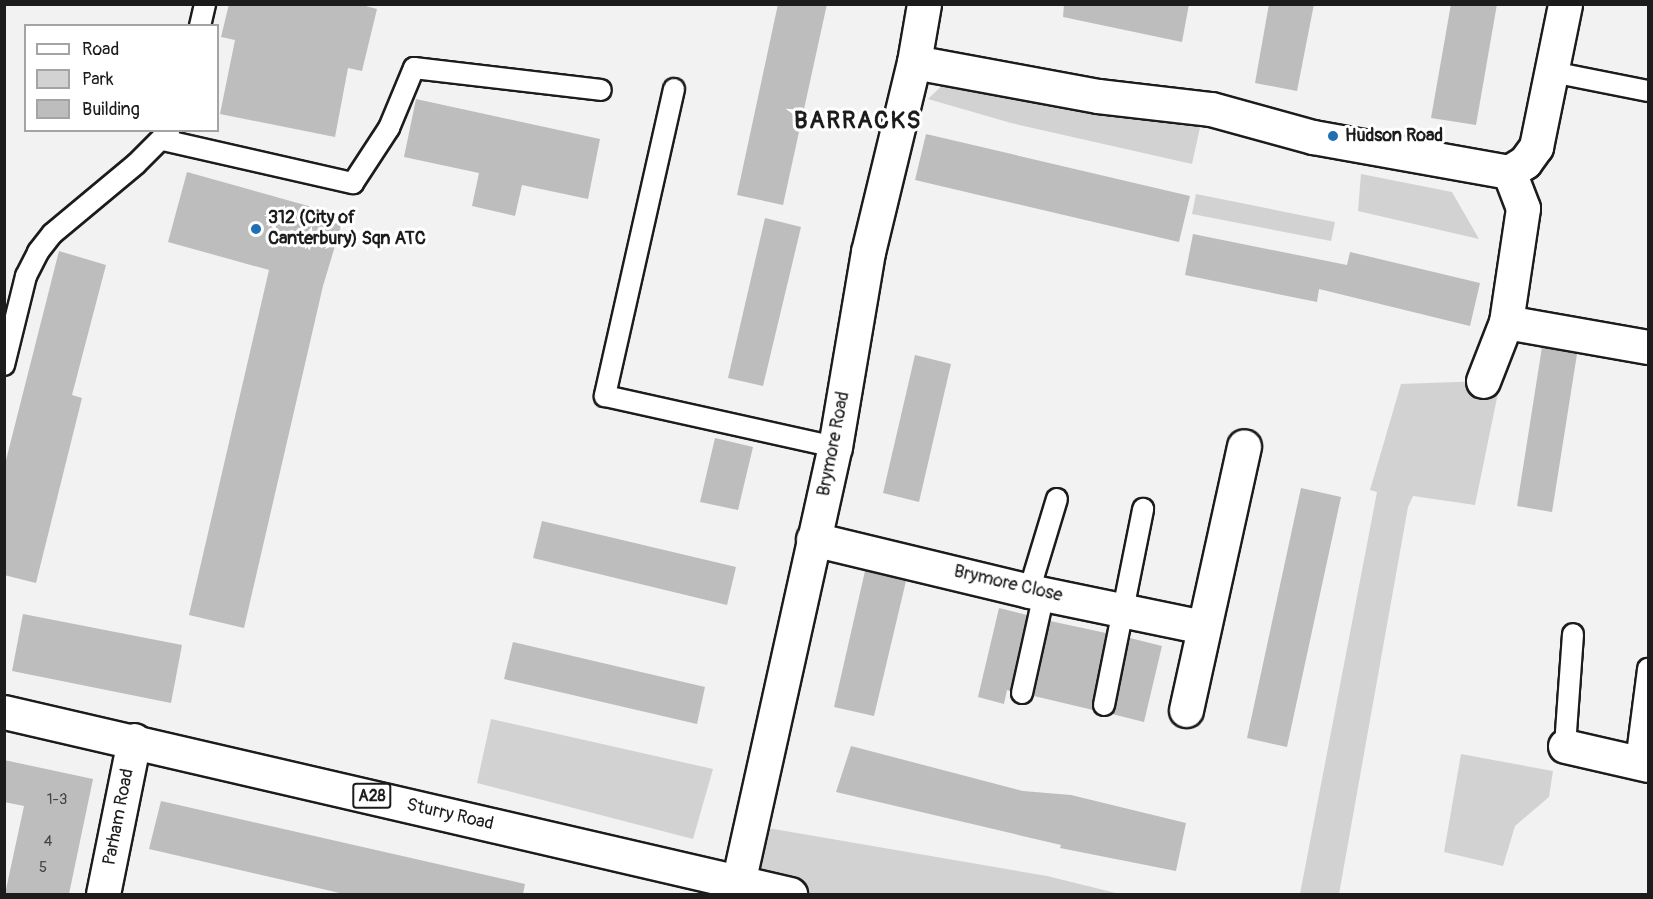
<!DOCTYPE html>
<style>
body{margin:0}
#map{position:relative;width:1653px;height:899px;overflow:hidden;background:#f2f2f2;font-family:Pangolin,sans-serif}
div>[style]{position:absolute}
.green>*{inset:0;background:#d2d2d2}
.building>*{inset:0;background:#bdbdbd}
.roads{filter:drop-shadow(2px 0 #1c1c1c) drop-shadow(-2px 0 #1c1c1c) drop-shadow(0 2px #1c1c1c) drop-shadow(0 -2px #1c1c1c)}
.service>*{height:20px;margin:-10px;padding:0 10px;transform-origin:10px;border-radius:10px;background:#fff}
.minor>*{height:33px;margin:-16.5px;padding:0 16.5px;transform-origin:16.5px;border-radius:16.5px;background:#fff}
.trunk>*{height:33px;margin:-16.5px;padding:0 16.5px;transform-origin:16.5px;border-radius:16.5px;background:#fff}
.dots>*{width:16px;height:16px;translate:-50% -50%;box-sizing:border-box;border:3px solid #fff;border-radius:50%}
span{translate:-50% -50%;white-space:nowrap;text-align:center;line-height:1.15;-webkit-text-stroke:6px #fff;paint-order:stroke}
.number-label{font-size:15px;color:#444}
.number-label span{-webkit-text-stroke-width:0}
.shield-label span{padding:2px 4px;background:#fff;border:2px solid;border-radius:4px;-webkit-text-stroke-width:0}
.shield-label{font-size:16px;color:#1c1c1c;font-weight:700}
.poi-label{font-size:18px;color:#1c1c1c;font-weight:700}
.left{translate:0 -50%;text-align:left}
.street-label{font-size:18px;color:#1c1c1c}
.district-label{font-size:24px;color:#1c1c1c;font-weight:700;letter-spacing:1.5px}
.frame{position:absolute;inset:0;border:6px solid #1c1c1c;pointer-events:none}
.legend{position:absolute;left:24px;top:24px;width:195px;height:108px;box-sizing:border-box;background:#fff;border:2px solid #a4a4a4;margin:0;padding:8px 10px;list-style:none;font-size:18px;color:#1c1c1c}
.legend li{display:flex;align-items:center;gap:12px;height:30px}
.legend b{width:30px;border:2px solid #a4a4a4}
</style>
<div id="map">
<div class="green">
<i style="clip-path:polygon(948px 80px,1201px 123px,1192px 164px,1011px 123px,928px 99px)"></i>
<i style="clip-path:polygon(1361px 174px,1452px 192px,1479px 239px,1358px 211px)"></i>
<i style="clip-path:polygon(1196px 194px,1335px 222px,1331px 241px,1192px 214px)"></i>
<i style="clip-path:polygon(1483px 381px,1498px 393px,1475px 505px,1413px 496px,1408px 507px,1339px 894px,1300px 894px,1377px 492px,1370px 490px,1401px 384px)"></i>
<i style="clip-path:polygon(491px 719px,713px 769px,693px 839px,477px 783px)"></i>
<i style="clip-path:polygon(1461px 754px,1553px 771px,1549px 797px,1515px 826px,1503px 866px,1444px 852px)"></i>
<i style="clip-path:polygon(751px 825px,1047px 876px,1120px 894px,790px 894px,738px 883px)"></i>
</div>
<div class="building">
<i style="clip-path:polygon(229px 4px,358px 4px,377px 9px,362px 71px,348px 68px,335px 137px,220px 114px,235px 40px,221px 37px)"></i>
<i style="clip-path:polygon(778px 4px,827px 4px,783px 205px,737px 195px)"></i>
<i style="clip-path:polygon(1064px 4px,1189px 4px,1182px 42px,1063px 17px)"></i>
<i style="clip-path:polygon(1269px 4px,1314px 4px,1297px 91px,1255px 83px)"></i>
<i style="clip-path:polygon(1451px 4px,1497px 4px,1476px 125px,1431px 118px)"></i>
<i style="clip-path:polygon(416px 99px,600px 139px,588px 199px,522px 185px,515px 216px,472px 206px,479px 173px,404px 157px)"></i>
<i style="clip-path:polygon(926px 134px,1190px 196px,1179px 242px,915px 180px)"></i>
<i style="clip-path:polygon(187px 172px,344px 216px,323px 286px,244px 628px,189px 615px,269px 270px,168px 242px)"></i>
<i style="clip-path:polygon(765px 218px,801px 227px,763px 386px,728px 378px)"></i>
<i style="clip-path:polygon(1193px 234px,1347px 265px,1350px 252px,1480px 283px,1470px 326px,1319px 289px,1317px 302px,1185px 275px)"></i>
<i style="clip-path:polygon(59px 251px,106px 265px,72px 395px,82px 398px,36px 583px,4px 575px,4px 468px)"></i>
<i style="clip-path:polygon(1542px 347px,1577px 354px,1552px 512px,1517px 506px)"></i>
<i style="clip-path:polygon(915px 355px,951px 364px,919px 502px,883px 493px)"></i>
<i style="clip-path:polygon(715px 438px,753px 447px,738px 510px,700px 502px)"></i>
<i style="clip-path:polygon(1301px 488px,1341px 497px,1287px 747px,1247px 738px)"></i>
<i style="clip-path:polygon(542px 521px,736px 567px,727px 605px,533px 558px)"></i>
<i style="clip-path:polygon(865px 571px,906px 581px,874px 716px,834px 707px)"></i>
<i style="clip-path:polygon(999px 608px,1027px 615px,1010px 691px,1007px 690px,1004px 704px,978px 697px)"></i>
<i style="clip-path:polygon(23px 614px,182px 645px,171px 703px,12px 671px)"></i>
<i style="clip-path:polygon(1050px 621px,1106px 633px,1093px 710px,1034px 696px)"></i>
<i style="clip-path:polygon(1130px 638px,1162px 646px,1144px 722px,1112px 714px)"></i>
<i style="clip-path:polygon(513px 642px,705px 687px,697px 724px,504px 679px)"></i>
<i style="clip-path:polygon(851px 746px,1023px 791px,1071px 795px,1186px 823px,1176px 871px,1060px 848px,1061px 845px,836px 792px)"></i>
<i style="clip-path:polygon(4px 760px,93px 779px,69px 894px,5px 894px,24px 806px,4px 802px)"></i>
<i style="clip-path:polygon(161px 801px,525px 884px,523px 894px,344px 894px,149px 849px)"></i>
</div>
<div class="roads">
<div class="service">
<i style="left:200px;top:26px;width:23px;rotate:-77deg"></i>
<i style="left:1552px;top:72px;width:98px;rotate:11.2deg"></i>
<i style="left:674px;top:89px;width:315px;rotate:102.7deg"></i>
<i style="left:605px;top:396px;width:236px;rotate:12.5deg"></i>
<i style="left:163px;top:140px;width:195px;rotate:12.8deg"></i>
<i style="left:353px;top:183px;width:66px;rotate:-56.8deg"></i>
<i style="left:389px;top:128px;width:65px;rotate:-67.4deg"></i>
<i style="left:414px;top:68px;width:188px;rotate:6.7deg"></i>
<i style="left:4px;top:365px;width:92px;rotate:-76.1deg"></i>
<i style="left:26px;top:276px;width:27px;rotate:-63deg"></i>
<i style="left:38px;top:252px;width:23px;rotate:-52deg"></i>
<i style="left:52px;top:234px;width:109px;rotate:-39.8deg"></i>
<i style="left:136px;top:164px;width:47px;rotate:-45deg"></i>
<i style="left:1029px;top:591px;width:96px;rotate:-73.1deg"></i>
<i style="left:1022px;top:693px;width:101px;rotate:-77.5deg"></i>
<i style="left:1104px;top:705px;width:200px;rotate:-78.7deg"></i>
<i style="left:1565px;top:746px;width:112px;rotate:-85.9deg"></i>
<i style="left:1636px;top:762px;width:94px;rotate:-82.6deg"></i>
</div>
<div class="minor">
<i style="left:914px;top:62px;width:187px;rotate:10.5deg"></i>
<i style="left:1098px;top:96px;width:114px;rotate:6.6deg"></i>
<i style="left:1211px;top:109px;width:106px;rotate:15.4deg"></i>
<i style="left:1313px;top:137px;width:199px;rotate:10.1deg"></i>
<i style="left:1506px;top:322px;width:144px;rotate:10deg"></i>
<i style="left:1483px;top:381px;width:63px;rotate:-68.7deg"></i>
<i style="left:1506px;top:322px;width:115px;rotate:-81.5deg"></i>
<i style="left:1523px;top:208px;width:39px;rotate:-111deg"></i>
<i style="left:1509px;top:172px;width:19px;rotate:-32deg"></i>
<i style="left:1525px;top:162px;width:19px;rotate:-54deg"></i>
<i style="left:1536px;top:147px;width:146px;rotate:-78.5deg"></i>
<i style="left:813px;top:539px;width:222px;rotate:13.5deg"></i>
<i style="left:1029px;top:591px;width:178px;rotate:11.7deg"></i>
<i style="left:1186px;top:710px;width:270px;rotate:-77.6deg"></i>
<i style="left:1565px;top:746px;width:85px;rotate:12.9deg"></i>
<i style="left:738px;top:883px;width:447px;rotate:-77.5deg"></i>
<i style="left:835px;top:447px;width:198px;rotate:-80.4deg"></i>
<i style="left:868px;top:252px;width:195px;rotate:-76.4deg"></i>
<i style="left:914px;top:62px;width:59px;rotate:-80.2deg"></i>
<i style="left:103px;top:894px;width:157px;rotate:-78.6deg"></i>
</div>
<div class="trunk">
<i style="left:4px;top:712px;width:807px;rotate:13.04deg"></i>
</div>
</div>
<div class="dots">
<i style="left:1333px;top:136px;background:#1f6fb2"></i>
<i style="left:256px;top:229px;background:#1f6fb2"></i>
</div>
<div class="number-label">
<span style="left:57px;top:800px">1-3</span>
<span style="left:48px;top:842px">4</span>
<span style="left:43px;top:868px">5</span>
</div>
<div class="shield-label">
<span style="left:372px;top:796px">A28</span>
</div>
<div class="poi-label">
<span class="left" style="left:1345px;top:136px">Hudson Road</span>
<span class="left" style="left:268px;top:229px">312 (City of<br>Canterbury) Sqn ATC</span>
</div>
<div class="street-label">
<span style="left:834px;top:444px;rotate:-79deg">Brymore Road</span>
<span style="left:1008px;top:584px;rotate:13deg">Brymore Close</span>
<span style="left:450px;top:815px;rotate:13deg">Sturry Road</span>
<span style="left:119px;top:817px;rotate:-79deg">Parham Road</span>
</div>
<div class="district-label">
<span style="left:858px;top:121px">BARRACKS</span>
</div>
<div class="frame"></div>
<ul class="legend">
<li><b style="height:8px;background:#fff"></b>Road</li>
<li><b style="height:16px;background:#d2d2d2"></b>Park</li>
<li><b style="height:16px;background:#bdbdbd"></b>Building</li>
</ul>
</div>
